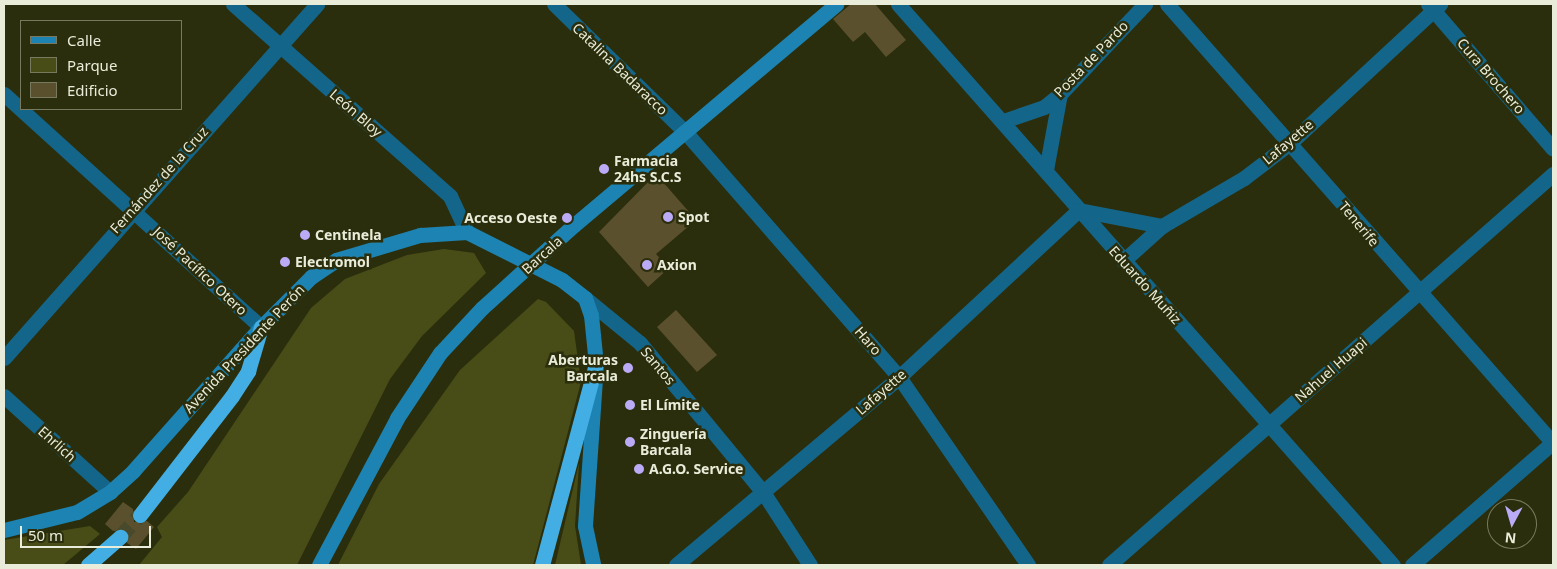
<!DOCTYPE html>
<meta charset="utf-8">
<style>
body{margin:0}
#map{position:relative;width:1557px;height:569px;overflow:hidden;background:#2b2e0c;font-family:"Noto Sans",sans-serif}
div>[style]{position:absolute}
.green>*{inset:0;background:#484d18}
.building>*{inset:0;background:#5a502e}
.highway-tunnel>*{height:15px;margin-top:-7.5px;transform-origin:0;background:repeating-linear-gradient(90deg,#484a2b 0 15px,transparent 0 23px)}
.street>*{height:15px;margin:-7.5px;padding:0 7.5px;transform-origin:7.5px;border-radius:7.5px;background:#14658a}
.secondary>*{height:15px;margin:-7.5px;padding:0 7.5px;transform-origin:7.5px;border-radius:7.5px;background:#1c83b2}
.highway>*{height:15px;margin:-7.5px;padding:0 7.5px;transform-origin:7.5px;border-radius:7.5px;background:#42aee4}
.dots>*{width:14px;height:14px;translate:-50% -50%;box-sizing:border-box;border:2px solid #2b2e0c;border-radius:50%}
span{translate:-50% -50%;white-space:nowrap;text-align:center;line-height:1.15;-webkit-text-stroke:5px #2b2e0c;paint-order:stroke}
.street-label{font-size:14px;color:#e9ecd9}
.poi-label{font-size:14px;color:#e9ecd9;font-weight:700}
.left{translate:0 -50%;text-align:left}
.right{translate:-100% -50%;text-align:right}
.frame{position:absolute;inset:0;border:5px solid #e9ecd9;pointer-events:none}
.legend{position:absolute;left:20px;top:20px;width:162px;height:90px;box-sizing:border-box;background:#2b2e0c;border:1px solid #777a5e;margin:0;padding:6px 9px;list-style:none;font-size:15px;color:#e9ecd9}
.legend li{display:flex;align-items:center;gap:10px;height:25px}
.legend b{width:25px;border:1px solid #777a5e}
.north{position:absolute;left:1487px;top:499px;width:50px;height:50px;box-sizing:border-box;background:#2b2e0c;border:1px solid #777a5e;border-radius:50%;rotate:186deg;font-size:14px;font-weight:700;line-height:20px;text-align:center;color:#e9ecd9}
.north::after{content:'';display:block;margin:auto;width:18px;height:22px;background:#bbaaf6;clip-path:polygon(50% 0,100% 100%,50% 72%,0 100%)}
.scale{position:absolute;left:20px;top:526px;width:131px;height:22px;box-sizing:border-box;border:2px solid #e9ecd9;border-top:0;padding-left:6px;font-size:15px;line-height:18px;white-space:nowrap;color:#e9ecd9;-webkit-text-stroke:4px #2b2e0c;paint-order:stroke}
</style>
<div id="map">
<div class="green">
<i style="clip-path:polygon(444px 249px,474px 253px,486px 273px,422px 336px,390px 379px,297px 565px,139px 565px,162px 537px,157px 527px,188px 492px,311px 308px,345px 279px,407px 255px)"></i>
<i style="clip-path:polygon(538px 299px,546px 302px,574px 331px,581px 382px,533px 565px,338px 565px,379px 484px,460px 370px)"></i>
<i style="clip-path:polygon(579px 463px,575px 526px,581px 565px,555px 565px)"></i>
<i style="clip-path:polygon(90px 526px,100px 534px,63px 565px,4px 565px,4px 540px)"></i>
</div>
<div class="building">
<i style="clip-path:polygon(851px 4px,875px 4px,906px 40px,886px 57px,865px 32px,853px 42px,833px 19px)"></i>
<i style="clip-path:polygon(656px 174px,696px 220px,656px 254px,669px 268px,648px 287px,599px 232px)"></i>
<i style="clip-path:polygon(676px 310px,717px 355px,697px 372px,657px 327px)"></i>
<i style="clip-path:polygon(123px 502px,133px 509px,134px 522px,147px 521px,154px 527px,136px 549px,127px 543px,127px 530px,113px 531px,105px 524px)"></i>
</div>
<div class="highway-tunnel">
<i style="left:120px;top:537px;width:30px;rotate:-48deg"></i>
</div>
<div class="street">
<i style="left:233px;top:4px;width:290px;rotate:41.5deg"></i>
<i style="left:450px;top:196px;width:40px;rotate:65deg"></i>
<i style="left:554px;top:4px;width:186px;rotate:44.3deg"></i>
<i style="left:687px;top:134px;width:322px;rotate:48.9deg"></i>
<i style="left:899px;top:377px;width:228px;rotate:55.5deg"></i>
<i style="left:898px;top:4px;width:748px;rotate:48.58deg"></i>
<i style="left:1167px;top:4px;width:585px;rotate:48.68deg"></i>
<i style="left:1428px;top:4px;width:191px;rotate:49.2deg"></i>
<i style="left:4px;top:94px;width:347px;rotate:42.2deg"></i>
<i style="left:1006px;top:120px;width:40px;rotate:-18.9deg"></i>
<i style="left:1044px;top:107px;width:21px;rotate:-39deg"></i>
<i style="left:1060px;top:94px;width:124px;rotate:-46.6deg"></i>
<i style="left:1046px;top:170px;width:77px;rotate:-79.6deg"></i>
<i style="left:1123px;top:261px;width:52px;rotate:-41.9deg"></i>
<i style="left:1162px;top:226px;width:95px;rotate:-30.3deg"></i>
<i style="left:1244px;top:178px;width:58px;rotate:-37.3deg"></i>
<i style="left:1290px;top:143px;width:205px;rotate:-42.8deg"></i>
<i style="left:585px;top:298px;width:71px;rotate:39.3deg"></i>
<i style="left:640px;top:343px;width:193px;rotate:50.5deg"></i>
<i style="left:763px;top:492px;width:87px;rotate:57.2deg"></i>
<i style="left:4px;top:358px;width:473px;rotate:-48.5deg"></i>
<i style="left:4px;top:396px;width:143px;rotate:42.2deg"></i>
<i style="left:676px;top:565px;width:292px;rotate:-40.1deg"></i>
<i style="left:899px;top:377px;width:246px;rotate:-42.9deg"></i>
<i style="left:1079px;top:210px;width:85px;rotate:10.9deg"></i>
<i style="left:1109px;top:565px;width:592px;rotate:-41.37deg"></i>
<i style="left:1412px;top:565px;width:187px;rotate:-41.1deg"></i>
</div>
<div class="secondary">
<i style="left:4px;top:530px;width:75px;rotate:-13.9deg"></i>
<i style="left:77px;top:512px;width:39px;rotate:-31deg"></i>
<i style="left:110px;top:492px;width:31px;rotate:-42deg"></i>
<i style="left:133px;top:471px;width:193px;rotate:-48.4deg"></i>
<i style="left:261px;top:327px;width:71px;rotate:-45deg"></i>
<i style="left:311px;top:277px;width:30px;rotate:-34deg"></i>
<i style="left:336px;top:260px;width:88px;rotate:-16.6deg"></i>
<i style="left:420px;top:235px;width:47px;rotate:-3.7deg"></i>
<i style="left:467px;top:232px;width:106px;rotate:26.8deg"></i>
<i style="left:562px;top:280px;width:29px;rotate:38deg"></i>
<i style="left:585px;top:298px;width:18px;rotate:71deg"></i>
<i style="left:591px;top:315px;width:49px;rotate:84.2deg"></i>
<i style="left:596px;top:364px;width:162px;rotate:93.9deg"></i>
<i style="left:585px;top:526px;width:40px;rotate:78deg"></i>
<i style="left:319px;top:565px;width:166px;rotate:-62deg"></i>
<i style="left:397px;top:418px;width:78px;rotate:-56.5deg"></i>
<i style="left:440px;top:353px;width:62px;rotate:-47deg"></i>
<i style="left:482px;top:308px;width:124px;rotate:-42.1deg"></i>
<i style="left:574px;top:225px;width:343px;rotate:-40.1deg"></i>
</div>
<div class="highway">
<i style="left:140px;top:515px;width:150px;rotate:-52.3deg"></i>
<i style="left:232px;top:396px;width:30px;rotate:-57deg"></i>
<i style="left:248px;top:371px;width:46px;rotate:-73.5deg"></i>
<i style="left:88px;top:565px;width:43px;rotate:-41.2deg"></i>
<i style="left:542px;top:565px;width:208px;rotate:-75deg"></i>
</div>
<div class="dots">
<i style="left:604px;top:169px;background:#bbaaf6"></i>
<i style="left:668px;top:217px;background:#bbaaf6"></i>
<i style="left:567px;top:218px;background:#bbaaf6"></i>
<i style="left:305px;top:235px;background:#bbaaf6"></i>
<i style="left:285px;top:262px;background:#bbaaf6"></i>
<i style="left:647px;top:265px;background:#bbaaf6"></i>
<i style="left:628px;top:368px;background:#bbaaf6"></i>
<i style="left:630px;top:405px;background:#bbaaf6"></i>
<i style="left:630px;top:442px;background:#bbaaf6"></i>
<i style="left:639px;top:469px;background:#bbaaf6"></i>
</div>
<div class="street-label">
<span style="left:1091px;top:59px;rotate:-46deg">Posta de Pardo</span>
<span style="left:620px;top:69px;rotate:44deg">Catalina Badaracco</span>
<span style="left:1491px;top:76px;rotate:49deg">Cura Brochero</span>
<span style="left:356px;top:113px;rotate:41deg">León Bloy</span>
<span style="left:1288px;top:142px;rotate:-40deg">Lafayette</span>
<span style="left:159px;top:180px;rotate:-48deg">Fernández de la Cruz</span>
<span style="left:1359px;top:224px;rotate:50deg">Tenerife</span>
<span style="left:542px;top:255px;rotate:-42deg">Barcala</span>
<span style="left:200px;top:271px;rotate:43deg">José Pacífico Otero</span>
<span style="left:1145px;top:285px;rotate:48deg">Eduardo Muñiz</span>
<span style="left:868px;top:341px;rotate:49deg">Haro</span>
<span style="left:244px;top:349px;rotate:-47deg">Avenida Presidente Perón</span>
<span style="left:658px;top:366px;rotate:50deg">Santos</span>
<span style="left:1331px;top:370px;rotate:-41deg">Nahuel Huapi</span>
<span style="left:881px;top:392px;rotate:-41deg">Lafayette</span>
<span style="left:57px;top:444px;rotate:42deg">Ehrlich</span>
</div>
<div class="poi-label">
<span class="left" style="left:614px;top:169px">Farmacia<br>24hs S.C.S</span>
<span class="left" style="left:678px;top:217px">Spot</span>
<span class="right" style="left:557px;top:218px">Acceso Oeste</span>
<span class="left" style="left:315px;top:235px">Centinela</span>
<span class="left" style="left:295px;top:262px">Electromol</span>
<span class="left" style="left:657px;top:265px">Axion</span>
<span class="right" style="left:618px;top:368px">Aberturas<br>Barcala</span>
<span class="left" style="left:640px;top:405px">El Límite</span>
<span class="left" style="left:640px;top:442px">Zinguería<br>Barcala</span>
<span class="left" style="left:649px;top:469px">A.G.O. Service</span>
</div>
<div class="frame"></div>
<ul class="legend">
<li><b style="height:6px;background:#1c83b2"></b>Calle</li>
<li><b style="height:14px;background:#484d18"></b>Parque</li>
<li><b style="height:14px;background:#5a502e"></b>Edificio</li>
</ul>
<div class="north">N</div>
<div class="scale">50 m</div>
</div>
